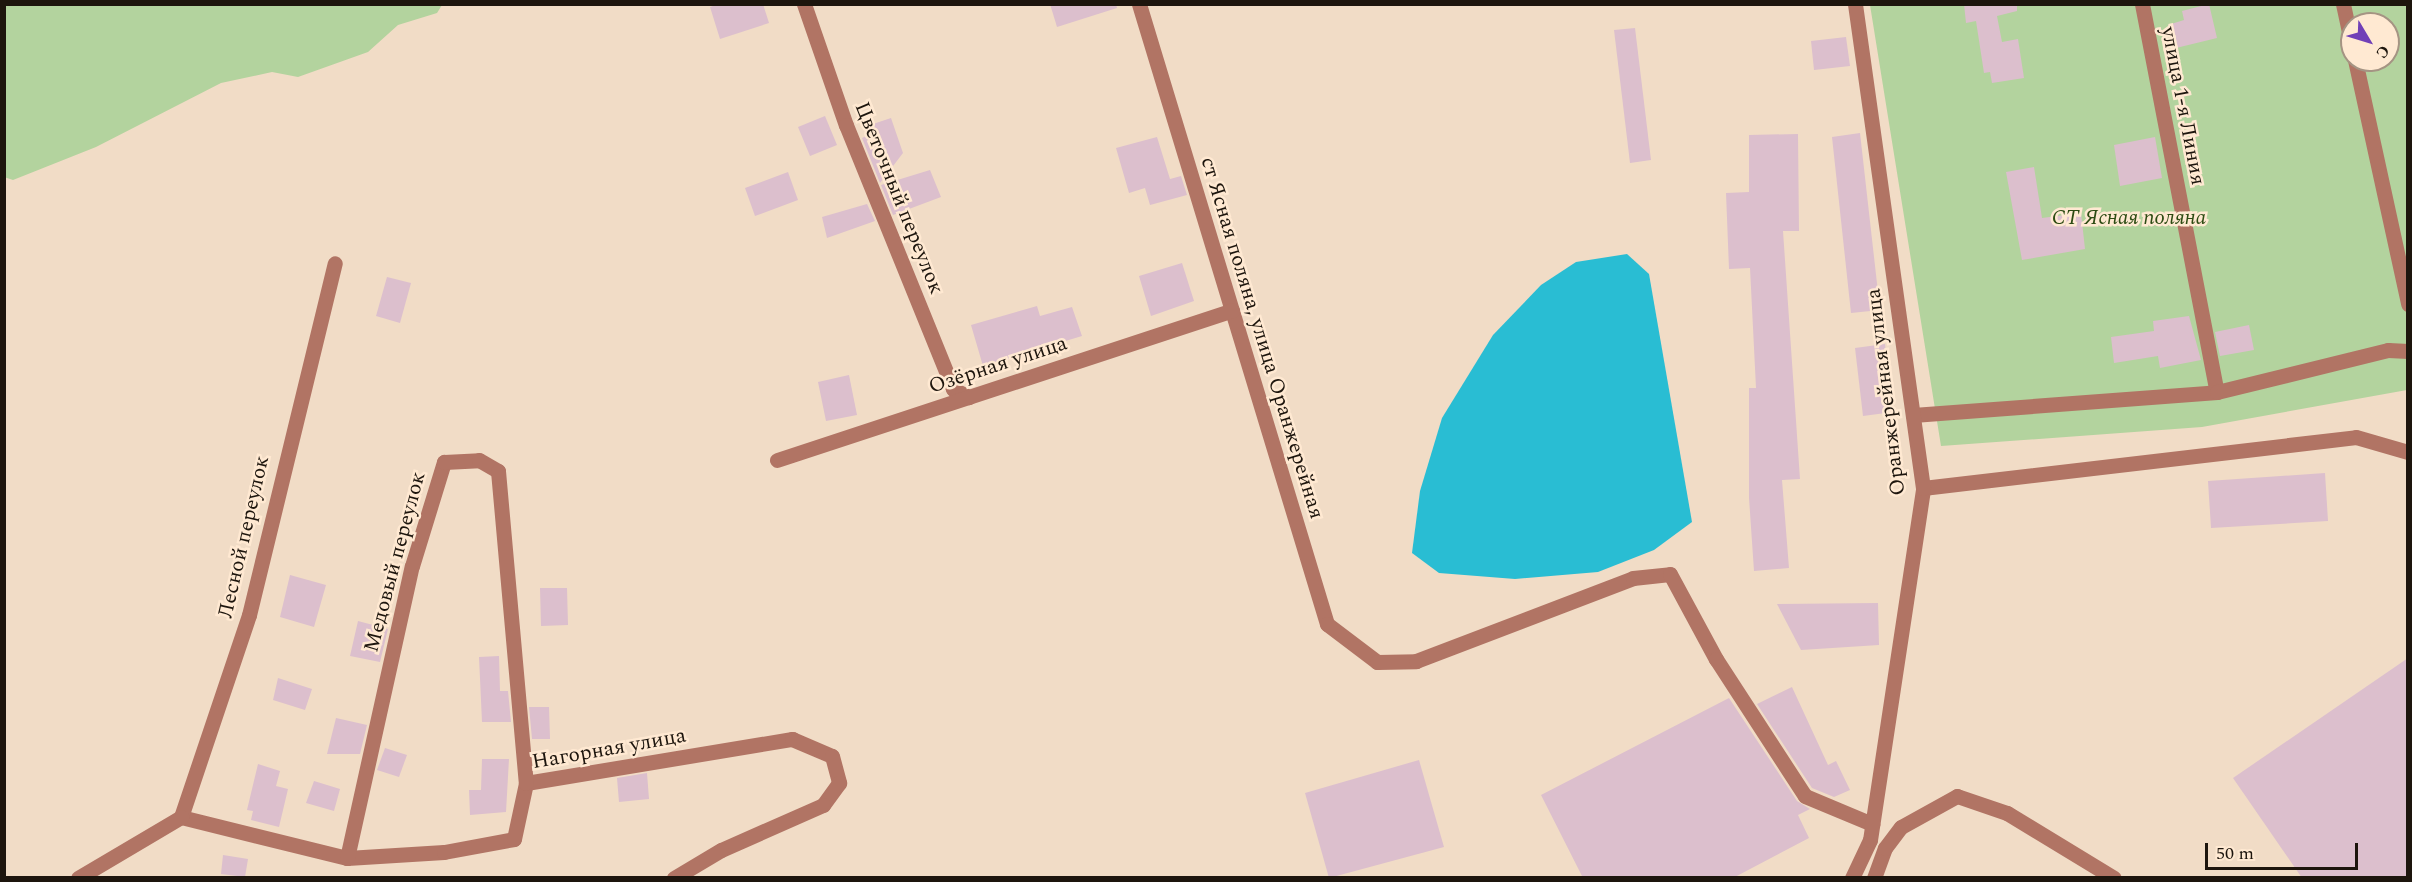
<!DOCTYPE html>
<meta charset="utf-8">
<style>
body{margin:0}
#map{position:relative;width:2412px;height:882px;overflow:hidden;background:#f1dcc6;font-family:Spectral,serif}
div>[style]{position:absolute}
.green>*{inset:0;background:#b3d39e}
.water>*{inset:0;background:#29bdd3}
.building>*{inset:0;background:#dcbfcd}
.minor>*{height:15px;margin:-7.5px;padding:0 7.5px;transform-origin:7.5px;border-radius:7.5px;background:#b17464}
span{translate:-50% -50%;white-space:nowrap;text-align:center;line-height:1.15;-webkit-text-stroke:5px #ffe9d2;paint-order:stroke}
.street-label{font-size:21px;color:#1d150d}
.park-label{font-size:21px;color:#2d4b13;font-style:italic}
.frame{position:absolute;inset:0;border:6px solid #1d150d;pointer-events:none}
.north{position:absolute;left:2340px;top:12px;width:60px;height:60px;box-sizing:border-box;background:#ffe9d2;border:2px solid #a59483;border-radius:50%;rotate:128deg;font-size:16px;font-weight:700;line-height:24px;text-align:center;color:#1d150d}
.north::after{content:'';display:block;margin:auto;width:21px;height:27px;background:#7140b7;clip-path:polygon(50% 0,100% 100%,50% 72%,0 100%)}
.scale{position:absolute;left:2205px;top:843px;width:153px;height:27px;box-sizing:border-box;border:3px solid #1d150d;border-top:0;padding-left:8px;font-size:18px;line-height:21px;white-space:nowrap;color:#1d150d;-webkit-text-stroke:4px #ffe9d2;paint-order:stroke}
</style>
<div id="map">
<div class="green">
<i style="clip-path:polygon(4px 5px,5px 4px,442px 5px,437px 13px,398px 25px,368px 52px,298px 77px,272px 72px,221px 83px,96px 147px,13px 180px,4px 177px)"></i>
<i style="clip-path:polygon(evenodd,1870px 5px,2407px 5px,2407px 390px,2202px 427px,1941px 446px,1870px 5px,2352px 24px,2388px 24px,2388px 60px,2352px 60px,2352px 24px)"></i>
</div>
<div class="water">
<i style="clip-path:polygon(1627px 254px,1649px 274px,1692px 522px,1654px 550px,1598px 572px,1515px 579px,1439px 573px,1412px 553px,1420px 491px,1442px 418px,1493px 335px,1541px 285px,1576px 262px)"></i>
</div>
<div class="building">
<i style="clip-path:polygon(719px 4px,763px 4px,769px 23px,720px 39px,710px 7px)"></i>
<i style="clip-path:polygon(1050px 4px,1116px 4px,1117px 8px,1057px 27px)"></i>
<i style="clip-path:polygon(1964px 4px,2017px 4px,2017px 11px,1997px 16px,2002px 42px,2018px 39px,2024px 78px,1992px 83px,1990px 72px,1984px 73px,1976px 21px,1966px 23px)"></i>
<i style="clip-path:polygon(2209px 4px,2217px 38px,2176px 48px,2171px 24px,2184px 20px,2182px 11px)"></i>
<i style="clip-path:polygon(1635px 28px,1651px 160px,1630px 163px,1614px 30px)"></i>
<i style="clip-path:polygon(1846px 37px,1850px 66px,1814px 70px,1811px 41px)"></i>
<i style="clip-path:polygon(825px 116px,837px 145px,810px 156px,798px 127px)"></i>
<i style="clip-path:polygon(891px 118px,903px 153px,880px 183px,862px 138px,873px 133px,870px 125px)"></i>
<i style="clip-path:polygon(1860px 133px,1880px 310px,1851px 313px,1832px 137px)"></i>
<i style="clip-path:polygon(1798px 134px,1799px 231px,1783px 231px,1800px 479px,1782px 480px,1789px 568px,1754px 571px,1749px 498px,1749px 388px,1756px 388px,1750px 268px,1729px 269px,1726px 193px,1749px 192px,1749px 135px)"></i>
<i style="clip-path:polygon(1157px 137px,1170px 179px,1181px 176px,1187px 195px,1150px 205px,1145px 188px,1129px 193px,1116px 148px)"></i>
<i style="clip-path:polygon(2155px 137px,2162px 178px,2120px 186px,2114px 145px)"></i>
<i style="clip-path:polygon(2034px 167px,2042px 218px,2081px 213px,2085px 249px,2022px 260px,2006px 172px)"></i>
<i style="clip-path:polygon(930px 170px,941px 197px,893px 215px,881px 185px)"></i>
<i style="clip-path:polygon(788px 172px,798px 200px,755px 216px,745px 188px)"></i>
<i style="clip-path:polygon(867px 204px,875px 221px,827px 238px,822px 217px)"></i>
<i style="clip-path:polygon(1182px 263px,1194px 301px,1151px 316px,1139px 276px)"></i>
<i style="clip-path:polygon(387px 277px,411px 283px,400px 323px,376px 316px)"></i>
<i style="clip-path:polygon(1037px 306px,1040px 316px,1072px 307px,1082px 336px,983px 366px,971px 325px)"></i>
<i style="clip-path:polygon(2189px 316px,2201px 360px,2160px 368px,2158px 356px,2114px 363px,2111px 337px,2154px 331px,2153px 321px)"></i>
<i style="clip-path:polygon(2249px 325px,2254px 350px,2220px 356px,2215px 332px)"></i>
<i style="clip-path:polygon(1885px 344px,1893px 412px,1863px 416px,1855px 348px)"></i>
<i style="clip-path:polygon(849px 375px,857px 415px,826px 421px,818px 382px)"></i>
<i style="clip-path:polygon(2325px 473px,2328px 521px,2211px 528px,2208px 481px)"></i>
<i style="clip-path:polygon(290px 575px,326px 585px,314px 627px,280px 617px)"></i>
<i style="clip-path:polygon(540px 588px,567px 588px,568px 625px,541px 626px)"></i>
<i style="clip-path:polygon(1878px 603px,1879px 645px,1801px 650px,1777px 604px)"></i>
<i style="clip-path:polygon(358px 621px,388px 629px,380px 662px,350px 656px)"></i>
<i style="clip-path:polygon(499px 656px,500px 691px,508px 691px,511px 722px,482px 722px,479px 657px)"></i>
<i style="clip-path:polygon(2408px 658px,2408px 878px,2302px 878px,2233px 778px)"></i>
<i style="clip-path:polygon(278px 678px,312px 689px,305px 710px,273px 700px)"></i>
<i style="clip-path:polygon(1792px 687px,1828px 765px,1836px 761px,1850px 790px,1834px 797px,1812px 788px,1757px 704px)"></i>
<i style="clip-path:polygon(1729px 698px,1797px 801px,1810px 809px,1798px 815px,1809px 838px,1733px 878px,1583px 878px,1541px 795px)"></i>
<i style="clip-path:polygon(529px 707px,549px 707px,550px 739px,532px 739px)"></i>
<i style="clip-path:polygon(336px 718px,367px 725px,360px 754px,327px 754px)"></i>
<i style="clip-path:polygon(385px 748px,407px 755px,399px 777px,377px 770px)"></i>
<i style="clip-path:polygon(482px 759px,509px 759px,506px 812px,470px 815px,469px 790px,481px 790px)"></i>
<i style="clip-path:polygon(1419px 760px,1444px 847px,1329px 878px,1305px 793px)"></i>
<i style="clip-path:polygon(258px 764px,280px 771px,276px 786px,288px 789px,279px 827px,251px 820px,253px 811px,247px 810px)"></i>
<i style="clip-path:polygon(647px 773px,649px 799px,619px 802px,617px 778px)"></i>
<i style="clip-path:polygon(314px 781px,340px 789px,334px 811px,306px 803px)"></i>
<i style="clip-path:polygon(223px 855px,248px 859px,245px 877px,221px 874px)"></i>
</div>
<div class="minor">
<i style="left:804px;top:4px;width:128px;rotate:70.9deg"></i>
<i style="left:846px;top:125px;width:285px;rotate:67.9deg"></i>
<i style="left:953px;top:389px;width:18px;rotate:27deg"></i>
<i style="left:1139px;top:4px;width:648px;rotate:73.13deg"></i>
<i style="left:1327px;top:624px;width:63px;rotate:37.2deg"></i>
<i style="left:1377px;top:662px;width:39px;rotate:-1deg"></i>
<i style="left:1416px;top:661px;width:232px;rotate:-20.9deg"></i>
<i style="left:1633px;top:578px;width:37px;rotate:-6deg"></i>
<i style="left:1670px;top:574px;width:97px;rotate:61.6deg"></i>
<i style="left:1716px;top:659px;width:163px;rotate:57deg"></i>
<i style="left:1805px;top:796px;width:73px;rotate:22.7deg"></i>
<i style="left:2142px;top:4px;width:395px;rotate:79.1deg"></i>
<i style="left:2343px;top:4px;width:43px;rotate:77.9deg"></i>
<i style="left:2355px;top:60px;width:250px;rotate:77.7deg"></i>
<i style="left:1913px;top:415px;width:305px;rotate:-4.3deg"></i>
<i style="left:2217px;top:392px;width:176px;rotate:-13.8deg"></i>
<i style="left:2388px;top:350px;width:20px;rotate:3deg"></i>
<i style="left:777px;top:460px;width:479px;rotate:-18.2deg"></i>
<i style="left:1923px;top:488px;width:436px;rotate:-6.7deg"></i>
<i style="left:2356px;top:437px;width:54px;rotate:16.1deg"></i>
<i style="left:181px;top:817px;width:171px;rotate:13.9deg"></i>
<i style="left:347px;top:858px;width:97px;rotate:-3.5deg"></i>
<i style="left:444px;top:852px;width:71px;rotate:-10.5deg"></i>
<i style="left:514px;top:839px;width:57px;rotate:-77.9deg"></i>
<i style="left:526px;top:783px;width:270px;rotate:-9.4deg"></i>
<i style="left:792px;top:739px;width:43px;rotate:23deg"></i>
<i style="left:832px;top:756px;width:28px;rotate:75deg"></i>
<i style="left:839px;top:783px;width:27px;rotate:126deg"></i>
<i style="left:823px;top:805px;width:111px;rotate:156.2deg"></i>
<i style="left:721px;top:850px;width:55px;rotate:149.2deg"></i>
<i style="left:181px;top:817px;width:213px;rotate:-71.4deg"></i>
<i style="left:249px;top:615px;width:362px;rotate:-76.3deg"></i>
<i style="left:347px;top:858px;width:299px;rotate:-77.5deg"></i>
<i style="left:412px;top:566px;width:109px;rotate:-72.9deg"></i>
<i style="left:444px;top:462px;width:35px;rotate:-3deg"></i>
<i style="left:479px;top:460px;width:22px;rotate:30deg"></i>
<i style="left:498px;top:471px;width:313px;rotate:84.9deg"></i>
<i style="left:78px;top:878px;width:120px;rotate:-30.6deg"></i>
<i style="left:1852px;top:878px;width:42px;rotate:-64.7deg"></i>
<i style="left:1870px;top:840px;width:356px;rotate:-81.4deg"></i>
<i style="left:1923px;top:488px;width:489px;rotate:-98deg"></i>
<i style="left:1874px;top:878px;width:32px;rotate:-70deg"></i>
<i style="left:1885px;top:848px;width:26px;rotate:-53deg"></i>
<i style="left:1901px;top:827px;width:64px;rotate:-29deg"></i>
<i style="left:1957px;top:796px;width:53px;rotate:18.8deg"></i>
<i style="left:2007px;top:813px;width:125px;rotate:31.3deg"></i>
</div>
<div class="street-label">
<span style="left:2183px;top:106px;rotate:79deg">улица 1-я Линия</span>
<span style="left:899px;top:198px;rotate:68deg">Цветочный переулок</span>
<span style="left:1262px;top:338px;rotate:73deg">ст Ясная поляна, улица Оранжерейная</span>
<span style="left:998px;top:365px;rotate:-18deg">Озёрная улица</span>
<span style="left:1886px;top:392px;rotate:-97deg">Оранжерейная улица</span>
<span style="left:244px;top:537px;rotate:-77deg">Лесной переулок</span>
<span style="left:395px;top:562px;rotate:-75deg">Медовый переулок</span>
<span style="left:609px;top:749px;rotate:-10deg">Нагорная улица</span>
</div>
<div class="park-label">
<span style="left:2129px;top:218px">СТ Ясная поляна</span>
</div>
<div class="frame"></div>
<div class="north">С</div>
<div class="scale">50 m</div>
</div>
